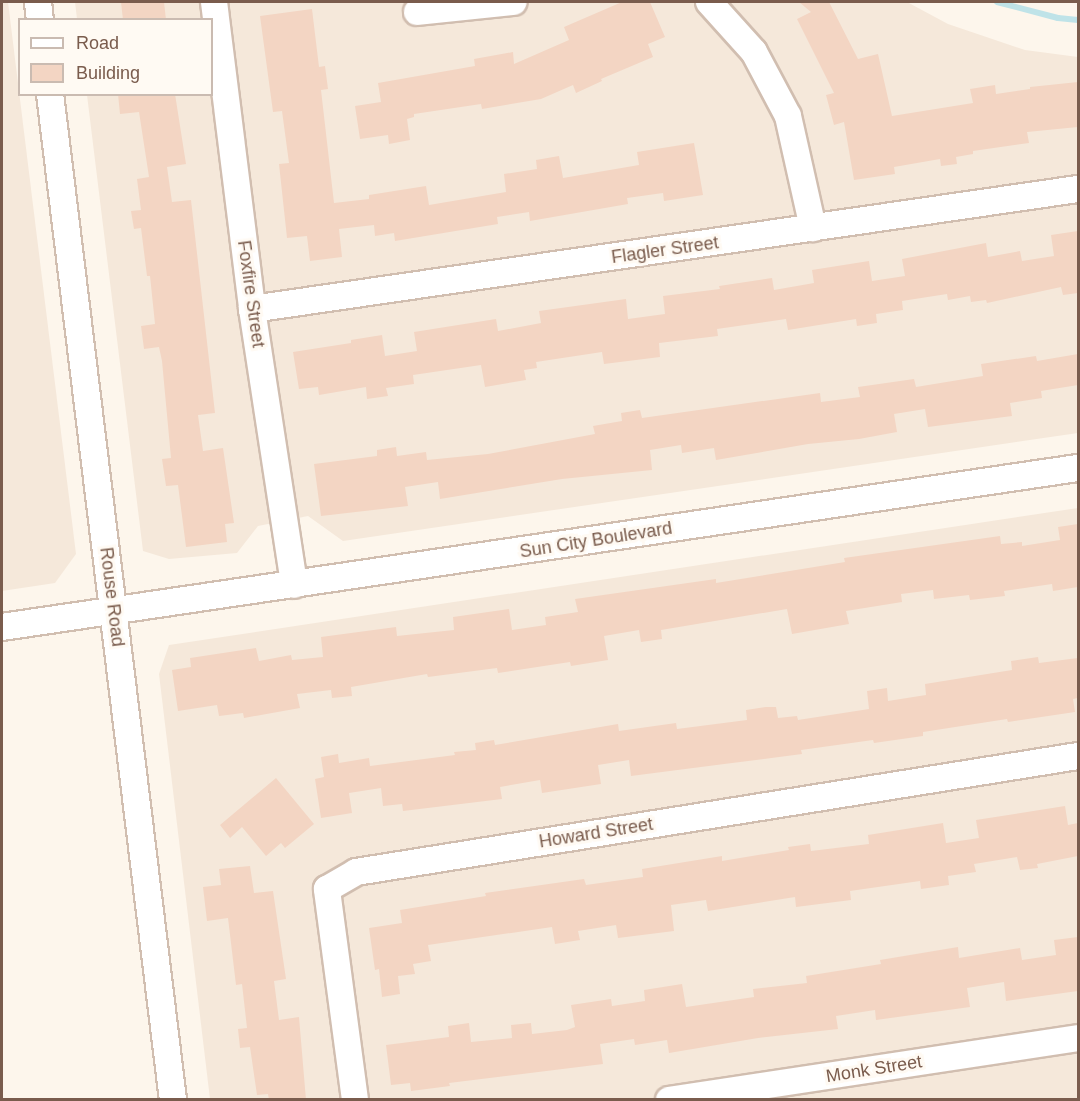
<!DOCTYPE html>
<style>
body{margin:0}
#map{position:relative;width:1080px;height:1101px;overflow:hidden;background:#fdf6ec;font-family:Helvetica,sans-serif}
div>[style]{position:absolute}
.residential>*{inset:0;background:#f5e8da}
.stream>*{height:6px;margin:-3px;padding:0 3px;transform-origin:3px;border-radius:3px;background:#bfe3e8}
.building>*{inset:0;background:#f3d5c3}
.roads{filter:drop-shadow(2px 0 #d1beb0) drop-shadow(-2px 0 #d1beb0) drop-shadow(0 2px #d1beb0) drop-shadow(0 -2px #d1beb0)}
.minor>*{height:26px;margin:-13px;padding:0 13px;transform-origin:13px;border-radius:13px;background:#fff}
span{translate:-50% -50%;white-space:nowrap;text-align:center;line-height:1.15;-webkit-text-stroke:6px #fffaf3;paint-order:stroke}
.street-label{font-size:18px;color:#7a5c4d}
.frame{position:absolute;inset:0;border:3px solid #7a5c4d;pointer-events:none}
.legend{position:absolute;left:18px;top:18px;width:195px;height:78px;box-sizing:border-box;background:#fffaf3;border:2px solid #cabbb1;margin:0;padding:8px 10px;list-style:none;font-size:18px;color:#7a5c4d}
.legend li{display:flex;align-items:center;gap:12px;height:30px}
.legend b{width:30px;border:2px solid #cabbb1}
</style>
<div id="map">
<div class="residential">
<i style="clip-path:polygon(2px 2px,8px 2px,76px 554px,55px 583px,2px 591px)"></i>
<i style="clip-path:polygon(75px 2px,907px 2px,948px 24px,1025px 50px,1078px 57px,1078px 433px,343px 541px,308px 516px,258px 526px,237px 553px,169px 559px,143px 551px,87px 95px,212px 94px,212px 20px,77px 19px)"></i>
<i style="clip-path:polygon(1078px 508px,1078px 1099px,210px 1099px,159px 674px,169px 645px)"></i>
</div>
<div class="stream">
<i style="left:997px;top:2px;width:63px;rotate:14.7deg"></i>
<i style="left:1058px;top:18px;width:20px;rotate:6deg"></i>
</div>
<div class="building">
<i style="clip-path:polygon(121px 2px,164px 2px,166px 20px,123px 20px)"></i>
<i style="clip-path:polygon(622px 2px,650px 2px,665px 37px,648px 44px,653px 57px,601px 79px,602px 81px,576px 93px,573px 85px,541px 99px,482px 109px,481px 104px,414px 114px,414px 117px,407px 119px,410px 140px,389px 144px,388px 135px,360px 139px,355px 106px,381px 102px,378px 83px,475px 66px,474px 59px,513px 52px,514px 64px,569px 40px,564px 27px)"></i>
<i style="clip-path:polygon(799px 2px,829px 2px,858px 59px,878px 54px,892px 116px,973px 103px,970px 89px,995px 85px,996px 94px,1030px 89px,1030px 87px,1078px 82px,1078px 127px,1027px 132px,1029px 143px,973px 151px,973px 154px,956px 157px,957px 164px,941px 166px,940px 159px,894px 167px,895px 174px,854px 180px,844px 122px,834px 125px,826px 95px,834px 93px,797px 19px,811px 12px)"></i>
<i style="clip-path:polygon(312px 9px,319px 67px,325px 66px,328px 89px,321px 90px,334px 203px,369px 199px,369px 195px,426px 186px,429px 205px,506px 192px,504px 174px,537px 169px,536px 160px,559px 156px,563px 178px,639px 165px,637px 152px,694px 143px,703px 195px,664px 201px,663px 193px,627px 198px,628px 204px,530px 221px,529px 212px,497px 217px,498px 224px,395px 241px,394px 233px,375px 236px,374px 225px,339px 229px,342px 257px,310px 261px,307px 236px,287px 238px,279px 164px,289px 163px,282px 111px,273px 112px,260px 16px)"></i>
<i style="clip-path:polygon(118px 94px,175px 94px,186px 164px,167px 167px,172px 202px,191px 200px,215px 413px,198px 415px,203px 451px,223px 448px,234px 523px,225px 524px,227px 542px,186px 547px,178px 485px,166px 486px,162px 459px,171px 458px,162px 361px,159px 347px,144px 349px,141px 326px,155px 324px,150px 276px,147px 276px,141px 228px,134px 229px,131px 211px,141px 210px,137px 179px,149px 177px,139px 112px,120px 114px)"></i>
<i style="clip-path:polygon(1078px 231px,1078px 293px,1063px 295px,1061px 287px,987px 303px,986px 300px,971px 302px,970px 296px,948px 300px,947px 294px,902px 301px,903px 310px,876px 314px,877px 323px,857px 326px,856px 319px,788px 330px,786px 319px,717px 329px,718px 336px,659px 343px,660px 357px,604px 364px,602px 352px,536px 362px,537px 368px,524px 370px,526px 380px,485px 387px,481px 365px,413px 375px,414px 384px,386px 388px,388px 396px,367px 399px,366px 387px,319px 395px,318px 387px,299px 389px,293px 352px,351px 343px,351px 340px,382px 335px,385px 356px,417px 351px,414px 332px,496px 319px,498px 331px,541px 323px,539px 311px,626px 299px,628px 319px,665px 314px,663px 296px,720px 289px,719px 286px,772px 278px,774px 290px,814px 283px,812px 270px,869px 261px,872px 281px,905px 276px,902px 259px,986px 243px,988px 257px,1020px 251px,1022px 261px,1054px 256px,1051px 235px)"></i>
<i style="clip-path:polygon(1078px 354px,1078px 385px,1041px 391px,1042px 398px,1010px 403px,1012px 416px,928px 427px,925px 409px,894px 414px,897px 432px,859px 439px,808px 444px,716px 460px,714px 448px,682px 453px,681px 445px,650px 450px,652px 470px,562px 479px,440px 499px,438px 482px,405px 487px,408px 506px,321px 516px,314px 464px,377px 456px,377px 450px,396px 447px,397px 456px,426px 452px,427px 460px,488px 454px,595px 434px,593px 426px,622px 421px,621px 413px,640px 410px,642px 418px,820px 393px,821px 402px,860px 397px,858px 387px,914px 379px,916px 387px,983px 376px,981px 364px,1036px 356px,1037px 361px)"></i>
<i style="clip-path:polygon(1078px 524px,1078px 587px,1053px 591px,1052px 584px,1004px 591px,1005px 596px,970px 600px,969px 595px,934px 599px,933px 590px,901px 594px,902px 602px,846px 611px,849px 624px,792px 634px,787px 609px,661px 630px,662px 639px,641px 642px,639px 630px,604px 636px,608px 660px,571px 666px,570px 662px,498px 673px,497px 668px,428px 677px,427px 674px,351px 687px,352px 696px,332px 698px,331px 690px,297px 694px,300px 708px,244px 718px,243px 713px,219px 716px,217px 705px,178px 711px,172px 670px,191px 667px,190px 658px,256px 648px,259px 661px,291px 655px,292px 660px,323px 657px,321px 637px,396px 627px,397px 636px,454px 630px,453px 617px,509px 609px,512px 630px,546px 625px,545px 617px,578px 612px,575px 599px,716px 579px,716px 583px,845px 562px,844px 558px,1000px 536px,1001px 544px,1022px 542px,1022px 546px,1060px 540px,1058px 527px)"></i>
<i style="clip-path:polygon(1038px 657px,1039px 663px,1078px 658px,1078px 698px,1073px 699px,1075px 712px,1008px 722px,1007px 719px,923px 732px,923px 736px,874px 743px,873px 740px,801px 750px,802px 754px,631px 776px,629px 760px,598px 765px,601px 784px,542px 793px,540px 780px,500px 787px,502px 799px,403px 811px,402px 804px,383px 806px,381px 788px,349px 793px,352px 813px,321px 818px,315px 779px,324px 777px,321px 757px,338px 754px,339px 763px,369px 758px,370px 766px,455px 755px,454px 752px,476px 750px,475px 743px,494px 740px,495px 745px,618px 724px,619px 731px,676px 723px,677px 729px,747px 720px,746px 710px,766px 707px,776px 707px,778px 718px,797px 716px,798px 720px,869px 709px,867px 691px,887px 688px,888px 701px,926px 695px,925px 684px,1012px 670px,1011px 661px)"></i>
<i style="clip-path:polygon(276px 778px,314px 824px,285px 848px,281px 843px,266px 856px,242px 827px,230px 838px,220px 825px)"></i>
<i style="clip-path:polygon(1065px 806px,1068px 825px,1078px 823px,1078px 856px,1037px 864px,1038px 868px,1020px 870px,1017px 857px,974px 864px,976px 872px,948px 876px,949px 885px,921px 889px,920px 881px,850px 891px,851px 900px,796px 907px,795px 897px,708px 911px,706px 900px,671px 905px,674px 931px,618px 938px,616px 925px,578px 931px,580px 940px,555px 944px,552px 927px,428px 945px,431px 961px,413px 964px,415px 974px,398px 976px,400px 994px,382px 997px,379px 969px,375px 970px,369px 928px,402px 923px,400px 910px,486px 896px,485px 893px,584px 879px,586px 885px,643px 877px,642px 869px,722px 856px,722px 861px,789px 850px,788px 847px,810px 844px,811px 851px,869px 844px,868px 835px,943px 823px,946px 843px,979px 838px,976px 820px)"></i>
<i style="clip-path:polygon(250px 866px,254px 893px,273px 891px,286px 979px,274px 981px,279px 1020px,299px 1017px,306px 1100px,269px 1100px,268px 1094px,257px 1095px,250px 1047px,240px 1048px,238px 1029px,247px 1028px,242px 984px,236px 985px,228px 918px,207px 921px,203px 887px,221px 885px,219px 869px)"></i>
<i style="clip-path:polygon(1078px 937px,1078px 991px,1006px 1001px,1004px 982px,967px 988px,970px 1007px,876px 1020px,875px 1010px,836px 1016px,838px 1029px,758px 1038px,669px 1053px,667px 1040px,635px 1045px,634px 1039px,600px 1044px,603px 1064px,449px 1083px,450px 1086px,411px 1091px,410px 1083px,391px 1085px,386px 1045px,449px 1037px,448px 1026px,469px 1023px,471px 1042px,512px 1038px,511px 1025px,531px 1023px,532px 1034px,567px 1030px,575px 1027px,571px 1005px,611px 999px,612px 1006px,645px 1001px,644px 990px,682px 984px,686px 1007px,754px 997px,753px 989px,807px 983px,806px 976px,881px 964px,880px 960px,958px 947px,959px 958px,1020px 948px,1022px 960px,1056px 955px,1054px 940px)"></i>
</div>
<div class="roads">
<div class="minor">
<i style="left:38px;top:2px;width:18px;rotate:84deg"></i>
<i style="left:214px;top:2px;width:309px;rotate:82.9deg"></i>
<i style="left:252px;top:309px;width:279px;rotate:81.3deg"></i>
<i style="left:709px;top:2px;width:67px;rotate:48deg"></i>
<i style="left:754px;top:52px;width:72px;rotate:62deg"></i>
<i style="left:788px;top:116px;width:115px;rotate:77.4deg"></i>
<i style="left:417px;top:12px;width:97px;rotate:-5.9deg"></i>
<i style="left:50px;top:94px;width:1013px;rotate:83.03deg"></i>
<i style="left:252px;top:309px;width:835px;rotate:-8.27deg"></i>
<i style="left:2px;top:627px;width:1088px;rotate:-8.41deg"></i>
<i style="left:355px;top:1100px;width:213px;rotate:-97.6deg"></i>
<i style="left:327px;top:889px;width:34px;rotate:-30deg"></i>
<i style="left:356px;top:872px;width:731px;rotate:-9.13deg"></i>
<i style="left:669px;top:1100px;width:414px;rotate:-8.6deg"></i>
</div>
</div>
<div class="street-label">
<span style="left:665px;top:250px;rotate:-8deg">Flagler Street</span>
<span style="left:251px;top:294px;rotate:82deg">Foxfire Street</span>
<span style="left:596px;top:540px;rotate:-9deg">Sun City Boulevard</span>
<span style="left:112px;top:597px;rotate:83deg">Rouse Road</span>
<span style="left:596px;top:833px;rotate:-9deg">Howard Street</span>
<span style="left:874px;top:1069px;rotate:-9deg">Monk Street</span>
</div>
<div class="frame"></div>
<ul class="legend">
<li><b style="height:8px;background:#fff"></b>Road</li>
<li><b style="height:16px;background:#f3d5c3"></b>Building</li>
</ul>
</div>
